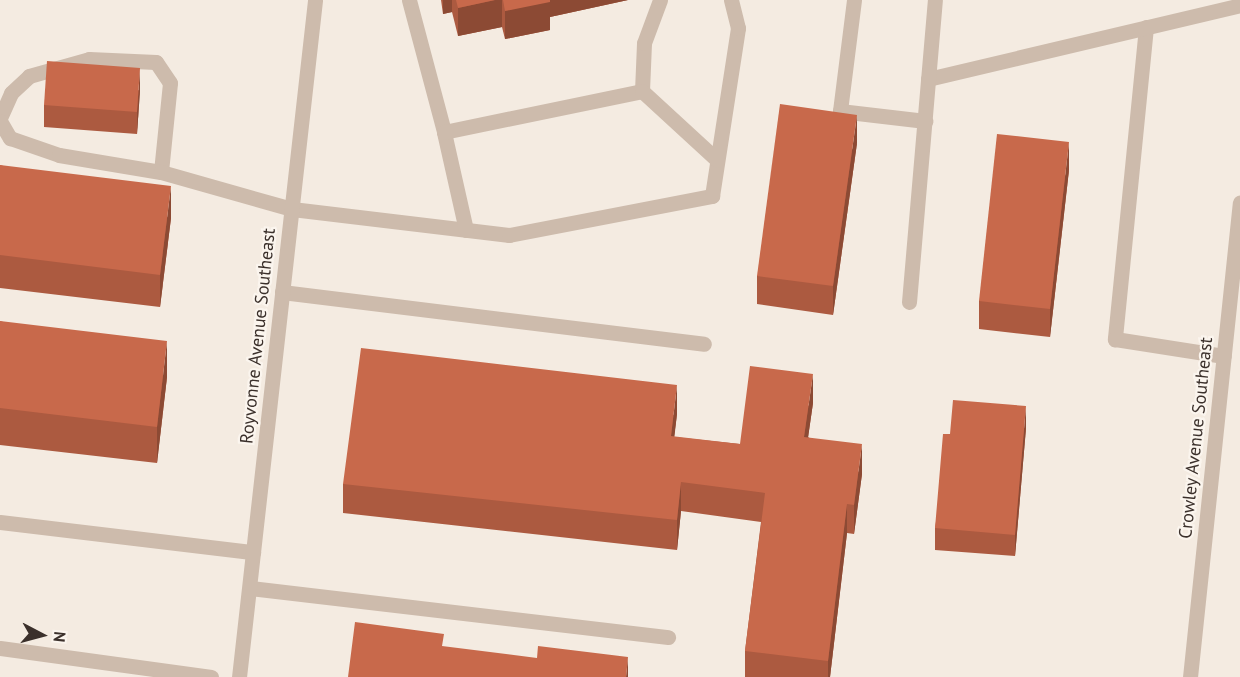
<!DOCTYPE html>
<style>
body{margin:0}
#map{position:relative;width:1240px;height:677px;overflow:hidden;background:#f4ebe1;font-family:"PT Sans",sans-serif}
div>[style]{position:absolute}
.lane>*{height:15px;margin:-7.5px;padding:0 7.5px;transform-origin:7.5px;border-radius:7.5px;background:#cdbbac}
.street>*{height:15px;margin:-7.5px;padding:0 7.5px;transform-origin:7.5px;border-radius:7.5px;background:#cdbbac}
.wall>*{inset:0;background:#ac5a40}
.shaded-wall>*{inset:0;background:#8c4a34}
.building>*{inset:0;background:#c8694b}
span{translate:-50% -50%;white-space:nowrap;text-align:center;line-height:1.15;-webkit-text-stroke:4.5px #fbf5ee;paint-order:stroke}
.street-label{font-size:18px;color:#3b302b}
.north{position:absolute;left:12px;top:605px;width:60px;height:60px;-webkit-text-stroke:4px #fbf5ee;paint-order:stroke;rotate:96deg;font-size:16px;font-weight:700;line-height:24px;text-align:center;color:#3b302b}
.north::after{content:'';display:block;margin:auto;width:21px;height:27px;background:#3b302b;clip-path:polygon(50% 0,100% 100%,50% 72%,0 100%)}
</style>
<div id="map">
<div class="lane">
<i style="left:409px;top:0;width:137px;rotate:75.1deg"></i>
<i style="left:854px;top:0;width:112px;rotate:97.2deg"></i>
<i style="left:840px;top:111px;width:86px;rotate:6.7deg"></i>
<i style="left:1146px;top:27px;width:314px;rotate:95.7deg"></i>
<i style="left:1115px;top:339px;width:110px;rotate:8.9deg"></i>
<i style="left:928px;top:79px;width:321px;rotate:-13.3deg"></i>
<i style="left:642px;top:91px;width:48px;rotate:-87.6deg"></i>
<i style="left:644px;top:43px;width:46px;rotate:-69.6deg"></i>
<i style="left:0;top:118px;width:27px;rotate:-66deg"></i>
<i style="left:11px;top:93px;width:25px;rotate:-43deg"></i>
<i style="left:29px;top:76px;width:62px;rotate:-15.8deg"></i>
<i style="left:89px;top:59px;width:67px;rotate:2.6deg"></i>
<i style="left:156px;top:62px;width:25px;rotate:56deg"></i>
<i style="left:170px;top:83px;width:89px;rotate:95.8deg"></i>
<i style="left:0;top:121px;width:20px;rotate:60deg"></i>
<i style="left:10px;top:138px;width:52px;rotate:19.1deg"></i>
<i style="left:59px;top:155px;width:103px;rotate:9.5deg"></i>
<i style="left:161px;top:172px;width:136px;rotate:15.8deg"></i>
<i style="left:292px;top:209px;width:219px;rotate:6.8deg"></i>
<i style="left:509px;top:235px;width:207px;rotate:-10.9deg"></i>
<i style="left:712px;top:196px;width:170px;rotate:-81.2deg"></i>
<i style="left:738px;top:28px;width:29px;rotate:-104deg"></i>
<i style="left:466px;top:230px;width:100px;rotate:-102.7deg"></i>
<i style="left:444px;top:132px;width:202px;rotate:-11.7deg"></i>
<i style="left:642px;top:91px;width:102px;rotate:42.6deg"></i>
<i style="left:282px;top:292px;width:425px;rotate:7deg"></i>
<i style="left:909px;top:302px;width:303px;rotate:-85.1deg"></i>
<i style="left:0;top:522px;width:255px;rotate:6.8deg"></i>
<i style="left:250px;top:588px;width:421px;rotate:6.7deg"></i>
<i style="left:0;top:648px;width:213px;rotate:7.8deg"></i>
</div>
<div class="street">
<i style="left:239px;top:677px;width:681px;rotate:-83.59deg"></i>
<i style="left:1190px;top:677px;width:477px;rotate:-84deg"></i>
</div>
<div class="wall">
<i style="clip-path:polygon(441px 0,628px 0,550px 17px,550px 30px,505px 39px,502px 27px,458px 36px,452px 12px,443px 14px)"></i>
<i style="clip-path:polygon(140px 90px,137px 134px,44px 127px,44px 105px)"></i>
<i style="clip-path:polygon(857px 143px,833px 315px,757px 304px,757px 276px)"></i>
<i style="clip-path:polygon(0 165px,171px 218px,160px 307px,0 288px)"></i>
<i style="clip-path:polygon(1069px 170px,1050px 337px,979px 329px,979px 301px)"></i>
<i style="clip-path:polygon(0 321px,167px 377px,157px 463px,0 445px)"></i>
<i style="clip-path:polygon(813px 403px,808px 437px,862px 474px,854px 534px,847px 533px,830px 677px,745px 677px,745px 651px,761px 522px,681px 511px,677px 550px,343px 513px,343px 484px,677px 414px,674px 437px,740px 444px)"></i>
<i style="clip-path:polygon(1026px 428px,1015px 556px,935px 550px,935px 528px,950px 434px)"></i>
</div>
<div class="shaded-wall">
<i style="clip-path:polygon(443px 0,452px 0,452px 12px,443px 14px)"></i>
<i style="clip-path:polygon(495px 0,502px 0,502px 27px,458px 36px,458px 8px)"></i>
<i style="clip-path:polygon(547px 0,628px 0,550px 17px,550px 30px,505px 39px,505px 11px)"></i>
<i style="clip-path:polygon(140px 68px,140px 90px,137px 134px,137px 112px)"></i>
<i style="clip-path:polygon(857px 115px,857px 143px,833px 315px,833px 286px)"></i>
<i style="clip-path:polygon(1069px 142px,1069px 170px,1050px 337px,1050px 309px)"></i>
<i style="clip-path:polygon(171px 186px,171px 218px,160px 307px,160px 275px)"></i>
<i style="clip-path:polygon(167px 341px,167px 377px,157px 463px,157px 427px)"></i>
<i style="clip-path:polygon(813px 374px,813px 403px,804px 466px,804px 437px)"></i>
<i style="clip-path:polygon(677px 385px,677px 414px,671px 466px,671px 436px)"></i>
<i style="clip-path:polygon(1026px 406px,1026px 428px,1015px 556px,1015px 535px)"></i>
<i style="clip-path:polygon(862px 444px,862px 474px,854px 534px,854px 505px)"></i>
<i style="clip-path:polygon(681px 482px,681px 511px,677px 550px,677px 520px)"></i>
<i style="clip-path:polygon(847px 504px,847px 533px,830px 677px,828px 677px,828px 661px)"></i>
<i style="clip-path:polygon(628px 657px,628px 677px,626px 677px)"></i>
</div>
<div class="building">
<i style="clip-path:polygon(456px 0,495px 0,458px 8px)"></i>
<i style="clip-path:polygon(503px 0,550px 0,550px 2px,505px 11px)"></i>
<i style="clip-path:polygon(47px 61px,140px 68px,137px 112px,44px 105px)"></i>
<i style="clip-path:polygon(780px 104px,857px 115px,833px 286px,757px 276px)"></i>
<i style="clip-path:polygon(997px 134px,1069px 142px,1050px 309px,979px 301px)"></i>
<i style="clip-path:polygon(0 165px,171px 186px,160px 275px,0 255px)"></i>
<i style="clip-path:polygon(0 321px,167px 341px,157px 427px,0 408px)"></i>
<i style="clip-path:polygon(361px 348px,677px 385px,671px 436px,740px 444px,750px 366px,813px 374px,804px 437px,862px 444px,854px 505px,847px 504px,828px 661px,745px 651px,765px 493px,681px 482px,677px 520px,343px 484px)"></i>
<i style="clip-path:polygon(953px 400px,1026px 406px,1015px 535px,935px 528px,943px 434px,950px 434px)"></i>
<i style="clip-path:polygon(355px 622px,444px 634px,442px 646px,537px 658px,538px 646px,628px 657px,626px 677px,348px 677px)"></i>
</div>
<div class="street-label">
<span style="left:258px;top:336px;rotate:-84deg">Royvonne Avenue Southeast</span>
<span style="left:1196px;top:438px;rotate:-84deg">Crowley Avenue Southeast</span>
</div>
<div class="north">N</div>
</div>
